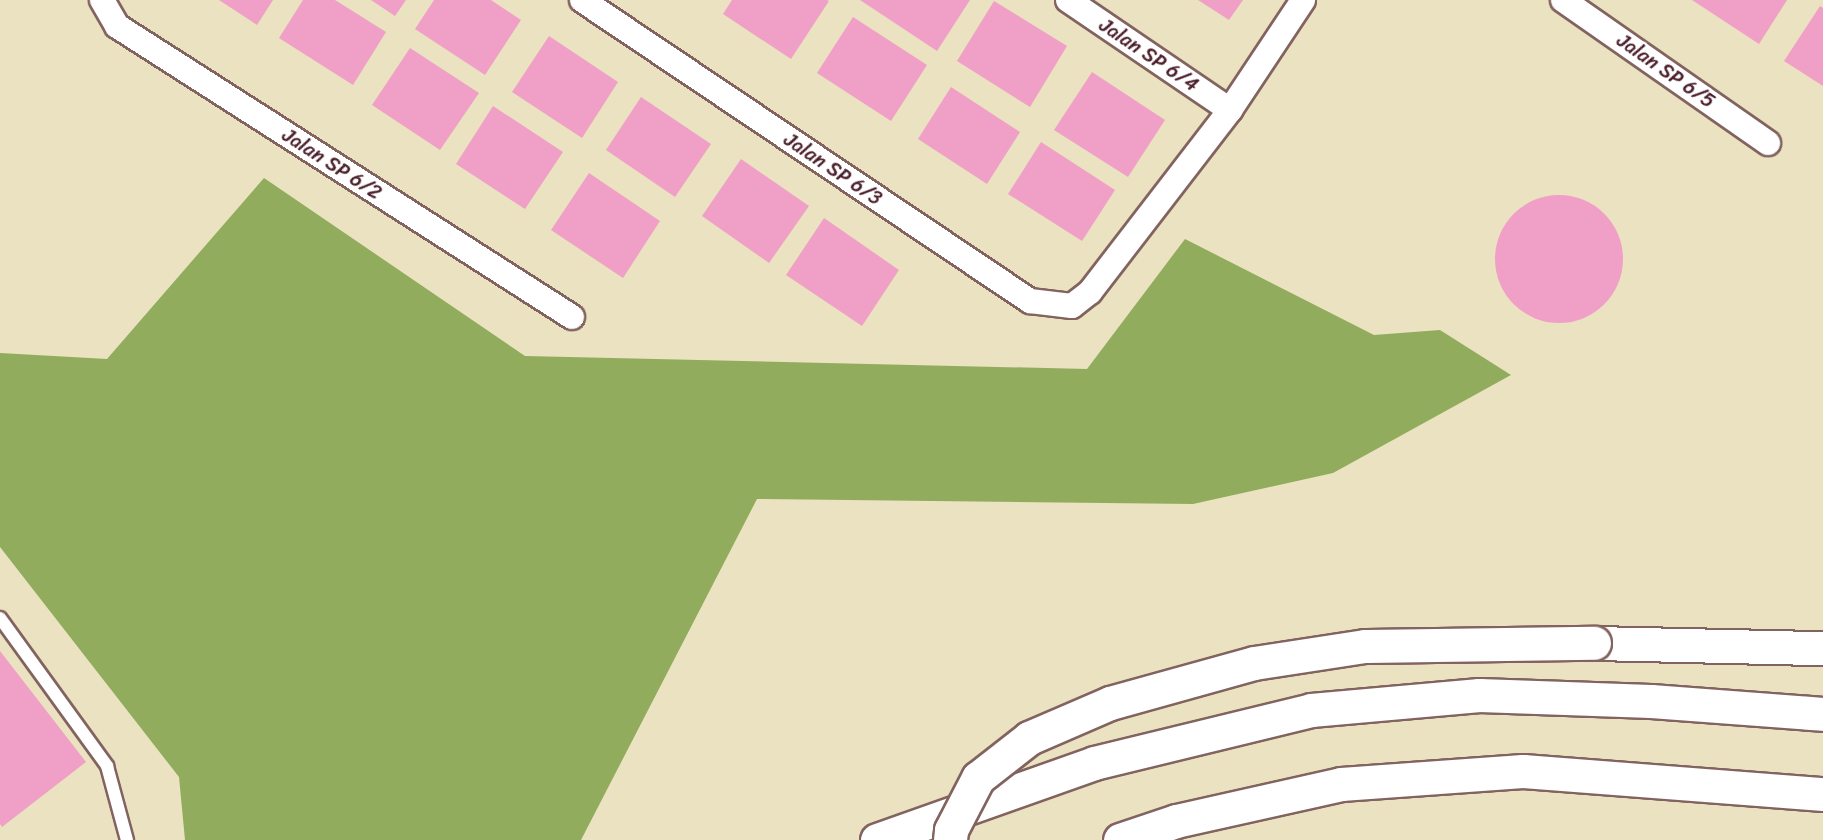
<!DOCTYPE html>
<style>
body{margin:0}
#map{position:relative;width:1823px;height:840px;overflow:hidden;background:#eae2c0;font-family:Sriracha,sans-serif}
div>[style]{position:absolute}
.forest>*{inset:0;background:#92ac5d}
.building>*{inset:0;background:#f0a0c6}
.round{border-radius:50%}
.roads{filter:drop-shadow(2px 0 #82635f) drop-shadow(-2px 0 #82635f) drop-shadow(0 2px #82635f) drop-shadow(0 -2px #82635f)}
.lane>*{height:12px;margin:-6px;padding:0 6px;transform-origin:6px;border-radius:6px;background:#fff}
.street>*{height:24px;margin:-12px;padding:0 12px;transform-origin:12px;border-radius:12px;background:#fff}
.highway>*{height:33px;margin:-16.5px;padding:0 16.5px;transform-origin:16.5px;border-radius:16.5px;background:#fff}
.bridges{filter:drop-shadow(2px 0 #82635f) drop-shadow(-2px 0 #82635f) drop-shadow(0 2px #82635f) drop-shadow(0 -2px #82635f)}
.highway-bridge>*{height:33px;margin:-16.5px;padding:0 16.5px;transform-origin:16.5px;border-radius:16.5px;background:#fff}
span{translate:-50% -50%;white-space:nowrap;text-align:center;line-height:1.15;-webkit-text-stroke:4.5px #fff;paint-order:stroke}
.street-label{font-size:20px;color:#4a1f2b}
</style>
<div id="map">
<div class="forest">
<i style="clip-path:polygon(264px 178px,525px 356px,1087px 369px,1185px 239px,1374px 335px,1440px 330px,1511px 375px,1333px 473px,1193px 504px,757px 499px,581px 840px,185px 840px,179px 777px,0 547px,0 353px,107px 359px)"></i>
</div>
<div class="building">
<i style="clip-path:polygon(219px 0,273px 0,257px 25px)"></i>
<i style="clip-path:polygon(303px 0,335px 0,386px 32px,353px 85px,279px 38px)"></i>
<i style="clip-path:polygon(371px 0,406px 0,395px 16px)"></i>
<i style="clip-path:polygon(434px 0,491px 0,521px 20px,485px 75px,415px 29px)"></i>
<i style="clip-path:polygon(732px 0,827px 0,829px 1px,791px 59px,723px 14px)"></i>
<i style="clip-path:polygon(860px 0,970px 0,937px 51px)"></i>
<i style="clip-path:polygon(1198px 0,1243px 0,1229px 20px)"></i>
<i style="clip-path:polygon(1692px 0,1787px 0,1759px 44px)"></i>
<i style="clip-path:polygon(994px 1px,1067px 46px,1030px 107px,957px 61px)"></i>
<i style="clip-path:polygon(1820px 6px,1823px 8px,1823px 86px,1784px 61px)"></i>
<i style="clip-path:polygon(853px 17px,927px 65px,891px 121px,817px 73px)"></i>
<i style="clip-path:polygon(549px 36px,618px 82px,582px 138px,512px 92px)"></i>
<i style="clip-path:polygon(410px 48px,479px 93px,440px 150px,372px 105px)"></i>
<i style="clip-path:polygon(1092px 72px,1165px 120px,1128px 177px,1054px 130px)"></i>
<i style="clip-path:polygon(951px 87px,1020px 132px,987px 184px,918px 139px)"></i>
<i style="clip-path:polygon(641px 97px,711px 144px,675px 197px,606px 150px)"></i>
<i style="clip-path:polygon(493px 106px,563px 152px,525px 209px,456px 164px)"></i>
<i style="clip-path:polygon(1041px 142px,1115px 190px,1082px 241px,1008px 194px)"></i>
<i style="clip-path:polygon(741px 159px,809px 206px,769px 263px,702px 216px)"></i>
<i style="clip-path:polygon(589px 173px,660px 221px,623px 278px,551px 230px)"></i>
<i class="round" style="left:1495px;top:195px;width:128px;height:128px"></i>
<i style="clip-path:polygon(824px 218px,899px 270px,862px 326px,786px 275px)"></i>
<i style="clip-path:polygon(0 651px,86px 762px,2px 827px,0 824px)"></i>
</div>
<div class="roads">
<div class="lane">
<i style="left:0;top:618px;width:183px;rotate:54.1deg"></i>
<i style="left:107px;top:766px;width:77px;rotate:74.9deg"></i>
</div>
<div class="street">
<i style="left:102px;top:0;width:30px;rotate:60deg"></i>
<i style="left:117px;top:26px;width:540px;rotate:32.6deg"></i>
<i style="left:582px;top:0;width:540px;rotate:33.9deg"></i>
<i style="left:1030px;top:301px;width:42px;rotate:6.8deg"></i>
<i style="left:1072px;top:306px;width:23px;rotate:-38deg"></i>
<i style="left:1090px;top:292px;width:230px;rotate:-52.4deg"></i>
<i style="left:1230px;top:110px;width:132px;rotate:-56.4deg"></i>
<i style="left:1068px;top:0;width:196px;rotate:34.2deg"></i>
<i style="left:1563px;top:0;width:250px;rotate:34.9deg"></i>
</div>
<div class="highway">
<i style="left:1594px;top:643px;width:229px;rotate:1.3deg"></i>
<i style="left:877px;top:840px;width:230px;rotate:-19.5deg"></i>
<i style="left:1094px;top:763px;width:223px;rotate:-13.7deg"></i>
<i style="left:1311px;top:710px;width:169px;rotate:-5.1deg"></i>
<i style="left:1479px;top:695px;width:172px;rotate:2deg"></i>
<i style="left:1651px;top:701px;width:172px;rotate:4.3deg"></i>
<i style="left:1120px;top:840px;width:59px;rotate:-18.7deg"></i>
<i style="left:1176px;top:821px;width:169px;rotate:-12.6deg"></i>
<i style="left:1341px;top:784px;width:182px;rotate:-4.1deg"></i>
<i style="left:1523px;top:771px;width:301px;rotate:4.4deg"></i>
</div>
</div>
<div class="bridges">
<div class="highway-bridge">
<i style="left:950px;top:840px;width:10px;rotate:-84deg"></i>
<i style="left:951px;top:830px;width:59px;rotate:-62.6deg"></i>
<i style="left:978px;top:778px;width:65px;rotate:-38.1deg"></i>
<i style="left:1029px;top:738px;width:88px;rotate:-23.4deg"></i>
<i style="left:1110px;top:703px;width:149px;rotate:-15.5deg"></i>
<i style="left:1254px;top:663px;width:112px;rotate:-8.7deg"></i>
<i style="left:1365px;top:646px;width:229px;rotate:-0.8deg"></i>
</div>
</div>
<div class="street-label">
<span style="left:1149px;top:55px;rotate:34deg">Jalan SP 6/4</span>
<span style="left:1666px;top:71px;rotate:35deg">Jalan SP 6/5</span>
<span style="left:332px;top:164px;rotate:33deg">Jalan SP 6/2</span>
<span style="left:833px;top:169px;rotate:34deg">Jalan SP 6/3</span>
</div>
</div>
